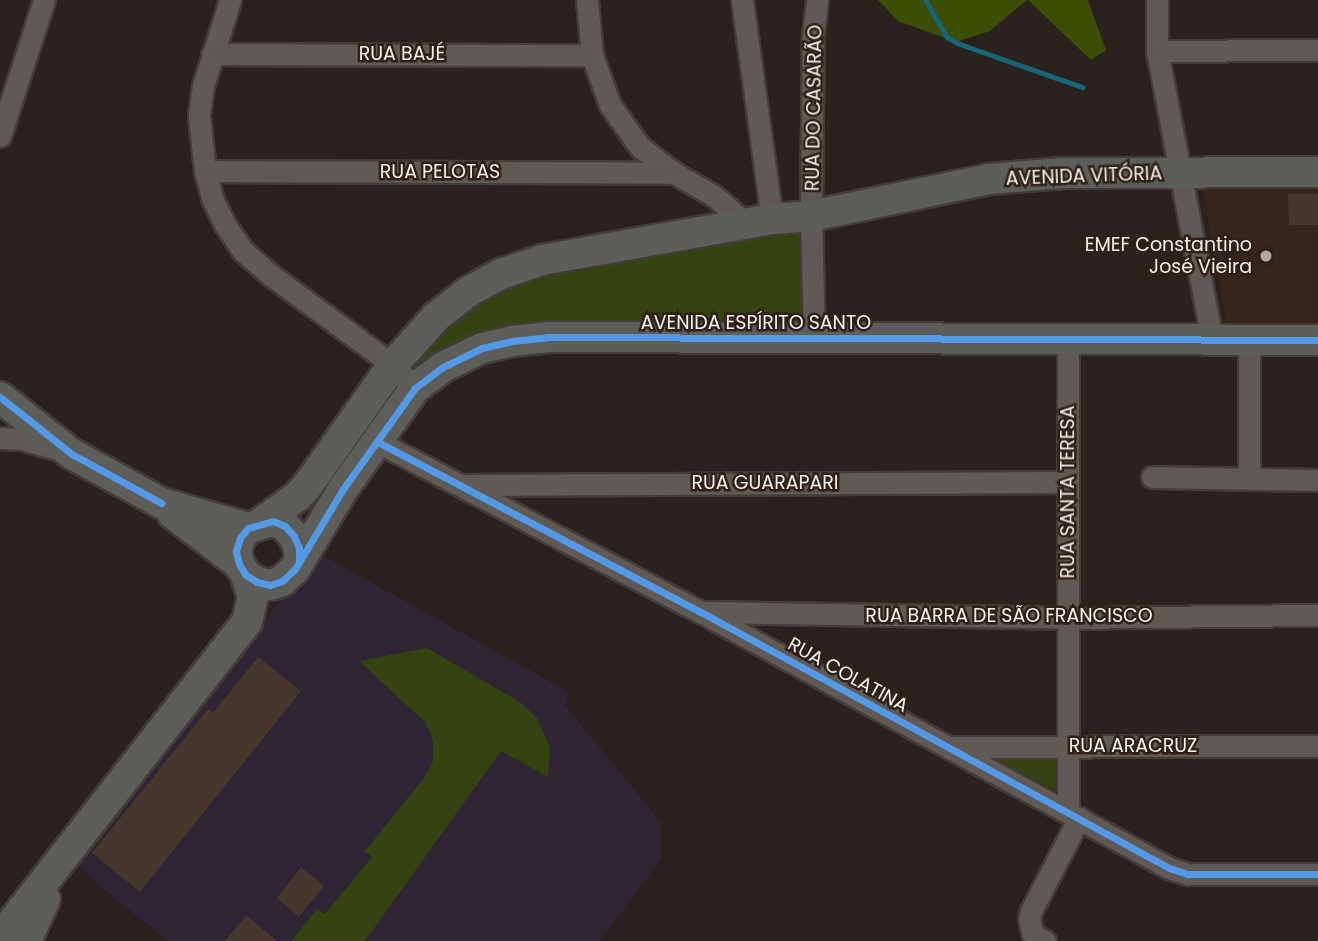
<!DOCTYPE html>
<meta charset="utf-8">
<style>
body{margin:0}
#map{position:relative;width:1318px;height:941px;overflow:hidden;background:#29221e;font-family:Poppins,sans-serif}
div>[style]{position:absolute}
.built>*{inset:0;background:#35251b}
.industrial>*{inset:0;background:#2e2634}
.green>*{inset:0;background:#34430f}
.forest>*{inset:0;background:#3c4d06}
.stream>*{height:5px;margin:-2.5px;padding:0 2.5px;transform-origin:2.5px;border-radius:2.5px;background:#166677}
.building>*{inset:0;background:#46372c}
.roads{filter:drop-shadow(2px 0 #433d3a) drop-shadow(-2px 0 #433d3a) drop-shadow(0 2px #433d3a) drop-shadow(0 -2px #433d3a)}
.street>*{height:21px;margin:-10.5px;padding:0 10.5px;transform-origin:10.5px;border-radius:10.5px;background:#605a57}
.secondary>*{height:30px;margin:-15px;padding:0 15px;transform-origin:15px;border-radius:15px;background:#5d5e5a}
.cycleway>*{height:7px;margin:-3.5px;padding:0 3.5px;transform-origin:3.5px;border-radius:3.5px;background:#5399e6}
.dots>*{width:19px;height:19px;translate:-50% -50%;box-sizing:border-box;border:4px solid #2d2119;border-radius:50%}
span{translate:-50% -50%;white-space:nowrap;text-align:center;line-height:1.15;-webkit-text-stroke:5px #2d2119;paint-order:stroke}
.street-label{font-size:19px;color:#f8efea}
.poi-label{font-size:19px;color:#f8efea}
.right{translate:-100% -50%;text-align:right}
</style>
<div id="map">
<div class="built">
<i style="clip-path:polygon(1201px 185px,1318px 185px,1318px 328px,1227px 328px)"></i>
</div>
<div class="industrial">
<i style="clip-path:polygon(317px 552px,569px 692px,565px 705px,661px 822px,661px 859px,600px 941px,168px 941px,98px 885px,79px 865px)"></i>
</div>
<div class="green">
<i style="clip-path:polygon(799px 233px,806px 333px,570px 325px,430px 366px,405px 358px,507px 281px,595px 259px)"></i>
<i style="clip-path:polygon(427px 648px,520px 702px,537px 718px,550px 747px,548px 777px,501px 751px,365px 941px,291px 941px,317px 909px,325px 914px,372px 857px,365px 851px,424px 778px,433px 761px,433px 740px,425px 722px,359px 661px)"></i>
<i style="clip-path:polygon(1061px 755px,1062px 794px,991px 756px)"></i>
</div>
<div class="forest">
<i style="clip-path:polygon(878px 0,1027px 0,990px 31px,956px 42px,898px 21px)"></i>
<i style="clip-path:polygon(1028px 0,1088px 0,1106px 50px,1091px 60px)"></i>
</div>
<div class="stream">
<i style="left:925px;top:0;width:43px;rotate:59.3deg"></i>
<i style="left:947px;top:37px;width:12px;rotate:31deg"></i>
<i style="left:957px;top:43px;width:133px;rotate:19.4deg"></i>
</div>
<div class="building">
<i style="clip-path:polygon(1288px 194px,1318px 194px,1318px 225px,1289px 225px)"></i>
<i style="clip-path:polygon(258px 657px,301px 691px,140px 892px,92px 853px,208px 709px,213px 713px)"></i>
<i style="clip-path:polygon(301px 867px,324px 886px,299px 917px,277px 898px)"></i>
<i style="clip-path:polygon(246px 915px,277px 941px,225px 941px)"></i>
</div>
<div class="roads">
<div class="street">
<i style="left:230px;top:0;width:90px;rotate:107.4deg"></i>
<i style="left:203px;top:86px;width:30px;rotate:98deg"></i>
<i style="left:199px;top:116px;width:55px;rotate:83.8deg"></i>
<i style="left:205px;top:171px;width:28px;rotate:75deg"></i>
<i style="left:212px;top:198px;width:28px;rotate:64deg"></i>
<i style="left:224px;top:223px;width:34px;rotate:56deg"></i>
<i style="left:243px;top:251px;width:33px;rotate:41deg"></i>
<i style="left:268px;top:273px;width:155px;rotate:36.4deg"></i>
<i style="left:393px;top:365px;width:32px;rotate:46deg"></i>
<i style="left:587px;top:0;width:55px;rotate:84.8deg"></i>
<i style="left:592px;top:55px;width:53px;rotate:70.2deg"></i>
<i style="left:610px;top:105px;width:52px;rotate:54.5deg"></i>
<i style="left:640px;top:147px;width:43px;rotate:37.4deg"></i>
<i style="left:674px;top:173px;width:46px;rotate:29.9deg"></i>
<i style="left:714px;top:196px;width:43px;rotate:40.3deg"></i>
<i style="left:742px;top:0;width:221px;rotate:82.2deg"></i>
<i style="left:1157px;top:0;width:51px;rotate:90deg"></i>
<i style="left:1157px;top:51px;width:293px;rotate:79.2deg"></i>
<i style="left:1157px;top:51px;width:161px;rotate:-0.4deg"></i>
<i style="left:212px;top:54px;width:380px;rotate:0.2deg"></i>
<i style="left:0;top:136px;width:143px;rotate:-72.1deg"></i>
<i style="left:205px;top:171px;width:469px;rotate:0.2deg"></i>
<i style="left:814px;top:339px;width:123px;rotate:-91.4deg"></i>
<i style="left:811px;top:216px;width:182px;rotate:-89.4deg"></i>
<i style="left:813px;top:34px;width:34px;rotate:-83deg"></i>
<i style="left:1068px;top:339px;width:473px;rotate:90deg"></i>
<i style="left:1249px;top:340px;width:139px;rotate:90deg"></i>
<i style="left:0;top:438px;width:21px;rotate:3deg"></i>
<i style="left:21px;top:439px;width:40px;rotate:16deg"></i>
<i style="left:378px;top:442px;width:365px;rotate:27.8deg"></i>
<i style="left:701px;top:612px;width:533px;rotate:28.68deg"></i>
<i style="left:1169px;top:868px;width:20px;rotate:18deg"></i>
<i style="left:1188px;top:874px;width:130px"></i>
<i style="left:1152px;top:477px;width:166px;rotate:1deg"></i>
<i style="left:464px;top:485px;width:604px;rotate:-0.28deg"></i>
<i style="left:703px;top:612px;width:365px;rotate:0.9deg"></i>
<i style="left:1068px;top:618px;width:250px;rotate:-0.7deg"></i>
<i style="left:949px;top:747px;width:369px;rotate:-0.2deg"></i>
<i style="left:1045px;top:941px;width:13px;rotate:-153deg"></i>
<i style="left:1033px;top:935px;width:16px;rotate:-104deg"></i>
<i style="left:1029px;top:919px;width:8px;rotate:-76deg"></i>
<i style="left:1031px;top:911px;width:105px;rotate:-62.7deg"></i>
</div>
<div class="secondary">
<i style="left:0;top:397px;width:92px;rotate:38.4deg"></i>
<i style="left:72px;top:454px;width:102px;rotate:28.8deg"></i>
<i style="left:161px;top:503px;width:91px;rotate:16deg"></i>
<i style="left:172px;top:513px;width:84px;rotate:37.3deg"></i>
<i style="left:262px;top:522px;width:44px;rotate:-35.8deg"></i>
<i style="left:298px;top:496px;width:15px;rotate:-48deg"></i>
<i style="left:308px;top:485px;width:147px;rotate:-54.7deg"></i>
<i style="left:393px;top:365px;width:64px;rotate:-48.1deg"></i>
<i style="left:436px;top:317px;width:41px;rotate:-38deg"></i>
<i style="left:468px;top:292px;width:38px;rotate:-29deg"></i>
<i style="left:501px;top:274px;width:43px;rotate:-18.9deg"></i>
<i style="left:542px;top:260px;width:234px;rotate:-10.1deg"></i>
<i style="left:772px;top:219px;width:39px;rotate:-4deg"></i>
<i style="left:811px;top:216px;width:182px;rotate:-11.7deg"></i>
<i style="left:989px;top:179px;width:74px;rotate:-4.6deg"></i>
<i style="left:1063px;top:173px;width:255px;rotate:-0.2deg"></i>
<i style="left:299px;top:561px;width:13px;rotate:-90deg"></i>
<i style="left:299px;top:548px;width:13px;rotate:-113deg"></i>
<i style="left:294px;top:536px;width:13px;rotate:-132deg"></i>
<i style="left:285px;top:526px;width:13px;rotate:-157deg"></i>
<i style="left:273px;top:521px;width:26px;rotate:164deg"></i>
<i style="left:248px;top:528px;width:13px;rotate:129deg"></i>
<i style="left:240px;top:538px;width:14px;rotate:107deg"></i>
<i style="left:236px;top:551px;width:13px;rotate:77deg"></i>
<i style="left:239px;top:564px;width:13px;rotate:58deg"></i>
<i style="left:246px;top:575px;width:13px;rotate:32deg"></i>
<i style="left:257px;top:582px;width:13px;rotate:13deg"></i>
<i style="left:270px;top:585px;width:13px;rotate:-18deg"></i>
<i style="left:282px;top:581px;width:18px;rotate:-43deg"></i>
<i style="left:295px;top:569px;width:93px;rotate:-59deg"></i>
<i style="left:343px;top:489px;width:124px;rotate:-54.5deg"></i>
<i style="left:415px;top:388px;width:35px;rotate:-37deg"></i>
<i style="left:443px;top:367px;width:43px;rotate:-26deg"></i>
<i style="left:482px;top:348px;width:31px;rotate:-13deg"></i>
<i style="left:512px;top:341px;width:36px;rotate:-6deg"></i>
<i style="left:548px;top:337px;width:770px;rotate:0.22deg"></i>
<i style="left:0;top:938px;width:401px;rotate:-52deg"></i>
<i style="left:247px;top:622px;width:26px;rotate:-77deg"></i>
<i style="left:253px;top:597px;width:23px;rotate:-108deg"></i>
<i style="left:26px;top:941px;width:46px;rotate:-65.7deg"></i>
</div>
</div>
<div class="cycleway">
<i style="left:0;top:397px;width:92px;rotate:38.4deg"></i>
<i style="left:72px;top:454px;width:102px;rotate:28.8deg"></i>
<i style="left:378px;top:442px;width:365px;rotate:27.8deg"></i>
<i style="left:701px;top:612px;width:533px;rotate:28.68deg"></i>
<i style="left:1169px;top:868px;width:20px;rotate:18deg"></i>
<i style="left:1188px;top:874px;width:130px"></i>
<i style="left:299px;top:561px;width:13px;rotate:-90deg"></i>
<i style="left:299px;top:548px;width:13px;rotate:-113deg"></i>
<i style="left:294px;top:536px;width:13px;rotate:-132deg"></i>
<i style="left:285px;top:526px;width:13px;rotate:-157deg"></i>
<i style="left:273px;top:521px;width:26px;rotate:164deg"></i>
<i style="left:248px;top:528px;width:13px;rotate:129deg"></i>
<i style="left:240px;top:538px;width:14px;rotate:107deg"></i>
<i style="left:236px;top:551px;width:13px;rotate:77deg"></i>
<i style="left:239px;top:564px;width:13px;rotate:58deg"></i>
<i style="left:246px;top:575px;width:13px;rotate:32deg"></i>
<i style="left:257px;top:582px;width:13px;rotate:13deg"></i>
<i style="left:270px;top:585px;width:13px;rotate:-18deg"></i>
<i style="left:282px;top:581px;width:18px;rotate:-43deg"></i>
<i style="left:295px;top:569px;width:93px;rotate:-59deg"></i>
<i style="left:343px;top:489px;width:124px;rotate:-54.5deg"></i>
<i style="left:415px;top:388px;width:35px;rotate:-37deg"></i>
<i style="left:443px;top:367px;width:43px;rotate:-26deg"></i>
<i style="left:482px;top:348px;width:31px;rotate:-13deg"></i>
<i style="left:512px;top:341px;width:36px;rotate:-6deg"></i>
<i style="left:548px;top:337px;width:770px;rotate:0.22deg"></i>
</div>
<div class="dots">
<i style="left:1266px;top:256px;background:#b0a7a3"></i>
</div>
<div class="street-label">
<span style="left:402px;top:54px">RUA BAJÉ</span>
<span style="left:814px;top:108px;rotate:-89deg">RUA DO CASARÃO</span>
<span style="left:440px;top:172px">RUA PELOTAS</span>
<span style="left:1084px;top:176px;rotate:-2deg">AVENIDA VITÓRIA</span>
<span style="left:756px;top:323px">AVENIDA ESPÍRITO SANTO</span>
<span style="left:765px;top:483px">RUA GUARAPARI</span>
<span style="left:1068px;top:492px;rotate:-90deg">RUA SANTA TERESA</span>
<span style="left:1009px;top:616px">RUA BARRA DE SÃO FRANCISCO</span>
<span style="left:848px;top:675px;rotate:29deg">RUA COLATINA</span>
<span style="left:1133px;top:746px">RUA ARACRUZ</span>
</div>
<div class="poi-label">
<span class="right" style="left:1252px;top:256px">EMEF Constantino<br>José Vieira</span>
</div>
</div>
